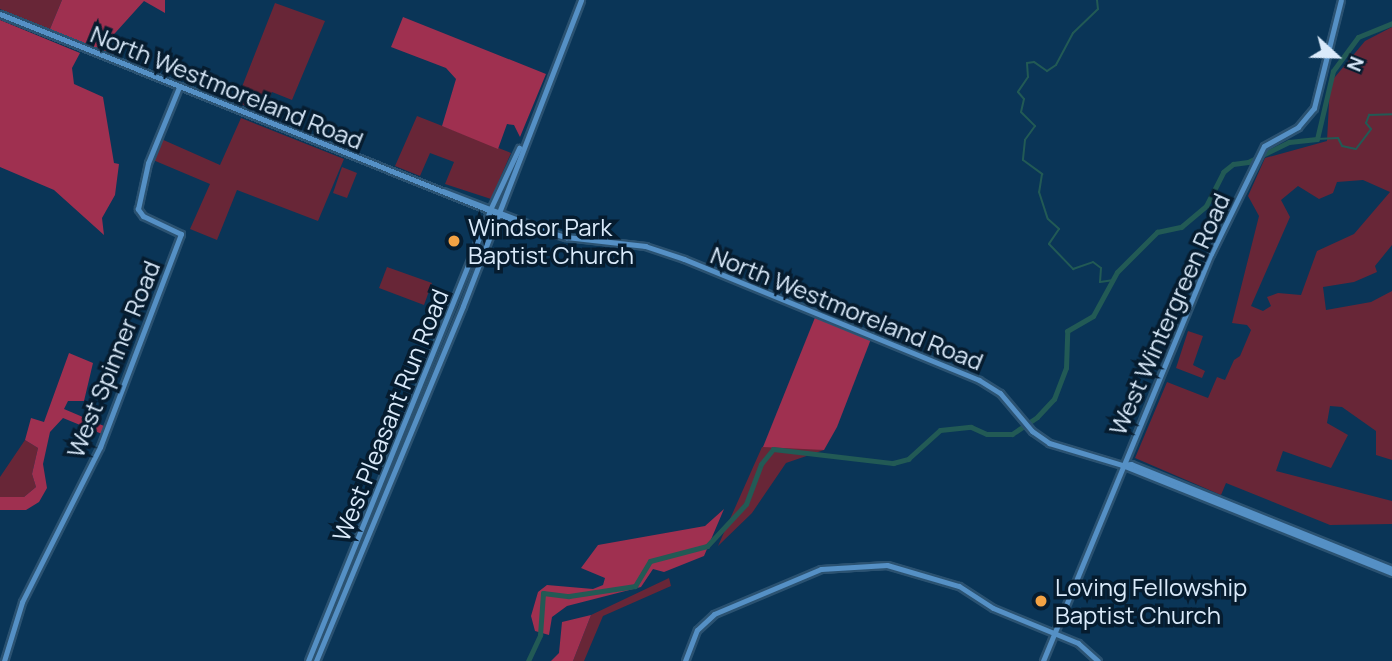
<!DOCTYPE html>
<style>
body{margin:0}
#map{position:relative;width:1392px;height:661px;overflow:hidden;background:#0a3557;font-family:Manrope,sans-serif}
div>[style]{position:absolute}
.green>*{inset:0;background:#682637}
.forest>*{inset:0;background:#9f3050}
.stream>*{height:2px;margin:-1px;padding:0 1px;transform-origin:1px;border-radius:1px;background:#225a55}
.river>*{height:5px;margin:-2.5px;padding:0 2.5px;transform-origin:2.5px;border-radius:2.5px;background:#225a55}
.roads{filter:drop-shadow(2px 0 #2b5271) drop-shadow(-2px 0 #2b5271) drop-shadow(0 2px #2b5271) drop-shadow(0 -2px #2b5271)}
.secondary>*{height:5px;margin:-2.5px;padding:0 2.5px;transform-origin:2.5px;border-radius:2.5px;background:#5590c5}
.dots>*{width:19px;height:19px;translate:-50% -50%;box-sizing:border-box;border:4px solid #061c2f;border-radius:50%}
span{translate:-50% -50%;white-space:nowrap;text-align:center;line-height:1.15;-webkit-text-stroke:7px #061c2f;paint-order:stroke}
.street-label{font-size:24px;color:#daeafa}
.poi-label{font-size:24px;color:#daeafa}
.left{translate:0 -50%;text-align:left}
.north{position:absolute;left:1301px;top:21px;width:70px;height:70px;-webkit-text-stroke:5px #061c2f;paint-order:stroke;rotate:112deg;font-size:19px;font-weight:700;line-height:28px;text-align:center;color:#daeafa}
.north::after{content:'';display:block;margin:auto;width:24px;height:32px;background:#daeafa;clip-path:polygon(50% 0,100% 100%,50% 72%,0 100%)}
</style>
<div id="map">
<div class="green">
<i style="clip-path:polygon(0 0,62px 0,50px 29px,0 9px)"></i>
<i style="clip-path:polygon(275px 3px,325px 21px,292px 100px,272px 92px,263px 113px,236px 102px)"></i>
<i style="clip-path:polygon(evenodd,1392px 27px,1392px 245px,1375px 266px,1377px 272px,1354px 282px,1323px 287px,1326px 310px,1371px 302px,1392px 291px,1392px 460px,1376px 455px,1376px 431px,1342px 407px,1330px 406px,1327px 423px,1348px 435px,1331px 468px,1283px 451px,1276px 471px,1392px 501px,1392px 524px,1330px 525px,1226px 483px,1221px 495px,1135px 458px,1167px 382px,1208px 398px,1217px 377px,1225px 380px,1234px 360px,1240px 356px,1251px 330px,1247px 325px,1232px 323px,1259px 216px,1248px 196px,1265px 158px,1327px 141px,1330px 83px,1365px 41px,1392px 27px,1363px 180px,1390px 192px,1354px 234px,1317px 251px,1301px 295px,1278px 293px,1267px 297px,1271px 306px,1263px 311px,1251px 306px,1290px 217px,1281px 200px,1298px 186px,1319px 199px,1333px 193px,1337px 182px,1363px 180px)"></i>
<i style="clip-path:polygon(417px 116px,511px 153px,491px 199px,445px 184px,454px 162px,430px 153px,420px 176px,395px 166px)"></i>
<i style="clip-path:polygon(241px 118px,344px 159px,318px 221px,237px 190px,217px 240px,190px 229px,210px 184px,153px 160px,159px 138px,220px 165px)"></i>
<i style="clip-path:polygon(342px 167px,357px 173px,347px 198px,333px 193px)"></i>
<i style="clip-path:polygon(387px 267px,432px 283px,424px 305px,379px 288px)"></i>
<i style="clip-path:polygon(1188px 331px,1203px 336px,1193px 365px,1205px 371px,1202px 378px,1176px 368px)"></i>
<i style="clip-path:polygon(25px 440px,38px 448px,32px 474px,36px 487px,24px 497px,0 497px,0 477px)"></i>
<i style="clip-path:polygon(792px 445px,824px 450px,786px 463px,752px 513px,718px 546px,762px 447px)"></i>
<i style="clip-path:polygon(669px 578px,671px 586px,603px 616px,584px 661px,573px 661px,591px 615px)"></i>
</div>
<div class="forest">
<i style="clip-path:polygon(62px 0,165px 0,165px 13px,144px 1px,107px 42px,114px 48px,112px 56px,50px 29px)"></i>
<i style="clip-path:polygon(403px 17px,546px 74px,520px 137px,514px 125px,507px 124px,498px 149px,442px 126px,456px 79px,446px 68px,391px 47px)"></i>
<i style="clip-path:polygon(0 20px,80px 53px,72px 68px,74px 84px,103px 97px,114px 163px,119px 164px,115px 195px,102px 218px,104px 235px,54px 190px,0 167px)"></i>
<i style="clip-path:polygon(816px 315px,871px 339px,837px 427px,824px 450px,763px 447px)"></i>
<i style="clip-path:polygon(69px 353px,93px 363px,84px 401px,68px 401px,64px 409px,104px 426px,102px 434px,63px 418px,50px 432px,43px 464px,47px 488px,39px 502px,26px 510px,0 510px,0 497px,24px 497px,36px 487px,32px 474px,38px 448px,25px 440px,31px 418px,44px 422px)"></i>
<i style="clip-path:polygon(724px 509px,704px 556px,664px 572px,653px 569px,641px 587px,567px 606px,552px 617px,549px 635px,535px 631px,531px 616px,538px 592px,547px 585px,593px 589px,603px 585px,605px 578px,581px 568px,598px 545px,705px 526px)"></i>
<i style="clip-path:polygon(591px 615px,573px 661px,551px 661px,559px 653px,562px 622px)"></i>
</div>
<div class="stream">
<i style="left:1097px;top:0;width:9px;rotate:84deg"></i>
<i style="left:1098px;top:9px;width:35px;rotate:136deg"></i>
<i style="left:1073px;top:33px;width:36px;rotate:118deg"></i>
<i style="left:1056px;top:65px;width:11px;rotate:146deg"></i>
<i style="left:1047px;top:71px;width:16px;rotate:-145deg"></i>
<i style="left:1034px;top:62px;width:7px;rotate:172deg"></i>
<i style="left:1027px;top:63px;width:14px;rotate:86deg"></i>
<i style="left:1028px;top:77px;width:18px;rotate:124deg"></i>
<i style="left:1018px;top:92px;width:9px;rotate:49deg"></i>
<i style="left:1024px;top:99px;width:13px;rotate:103deg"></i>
<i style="left:1021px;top:112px;width:20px;rotate:45deg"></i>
<i style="left:1035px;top:126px;width:17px;rotate:126deg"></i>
<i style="left:1025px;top:140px;width:20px;rotate:96deg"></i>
<i style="left:1023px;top:160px;width:24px;rotate:36deg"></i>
<i style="left:1042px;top:174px;width:18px;rotate:99deg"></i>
<i style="left:1039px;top:192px;width:28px;rotate:72deg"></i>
<i style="left:1048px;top:219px;width:15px;rotate:42deg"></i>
<i style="left:1059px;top:229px;width:18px;rotate:124deg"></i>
<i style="left:1049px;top:244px;width:35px;rotate:46deg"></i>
<i style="left:1073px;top:269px;width:21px;rotate:-19deg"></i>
<i style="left:1093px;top:262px;width:10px;rotate:37deg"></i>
<i style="left:1101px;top:268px;width:14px;rotate:94deg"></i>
<i style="left:1100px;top:282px;width:14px;rotate:-8deg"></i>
<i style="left:1317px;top:139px;width:21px;rotate:-3deg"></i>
<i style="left:1338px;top:138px;width:9px;rotate:63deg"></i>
<i style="left:1342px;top:146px;width:14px;rotate:12deg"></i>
<i style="left:1356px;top:149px;width:25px;rotate:-53deg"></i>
<i style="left:1371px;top:129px;width:8px;rotate:-130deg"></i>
<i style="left:1366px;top:123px;width:9px;rotate:-69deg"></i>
<i style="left:1369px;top:115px;width:23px;rotate:-2deg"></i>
</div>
<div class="river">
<i style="left:528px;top:661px;width:29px;rotate:-65deg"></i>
<i style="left:540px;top:635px;width:42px;rotate:-85.9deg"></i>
<i style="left:543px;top:593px;width:26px;rotate:7deg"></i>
<i style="left:569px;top:596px;width:67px;rotate:-8.6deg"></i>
<i style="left:635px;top:586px;width:29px;rotate:-59deg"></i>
<i style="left:650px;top:561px;width:59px;rotate:-14.7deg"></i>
<i style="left:707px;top:546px;width:57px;rotate:-47.1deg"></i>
<i style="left:746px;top:504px;width:43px;rotate:-69.4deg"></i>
<i style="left:761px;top:464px;width:19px;rotate:-51deg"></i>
<i style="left:773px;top:449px;width:121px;rotate:6.7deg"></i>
<i style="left:893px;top:463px;width:16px;rotate:-15deg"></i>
<i style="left:908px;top:459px;width:43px;rotate:-42.2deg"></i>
<i style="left:940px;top:430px;width:31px;rotate:-6deg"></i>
<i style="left:971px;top:427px;width:17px;rotate:24deg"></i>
<i style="left:987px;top:434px;width:25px"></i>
<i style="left:1012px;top:434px;width:30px;rotate:-34deg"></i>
<i style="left:1037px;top:417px;width:25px;rotate:-47deg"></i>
<i style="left:1054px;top:399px;width:33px;rotate:-69deg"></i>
<i style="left:1066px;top:368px;width:37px;rotate:-88deg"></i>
<i style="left:1067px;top:331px;width:30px;rotate:-30deg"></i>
<i style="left:1093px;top:316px;width:50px;rotate:-61.4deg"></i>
<i style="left:1117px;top:272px;width:57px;rotate:-45deg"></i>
<i style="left:1157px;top:232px;width:25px;rotate:-12deg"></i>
<i style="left:1181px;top:227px;width:33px;rotate:-40deg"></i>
<i style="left:1206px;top:206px;width:38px;rotate:-63deg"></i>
<i style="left:1223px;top:172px;width:13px;rotate:-39deg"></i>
<i style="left:1233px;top:164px;width:15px;rotate:-8deg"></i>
<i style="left:1248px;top:162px;width:46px;rotate:-26deg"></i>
<i style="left:1289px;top:142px;width:28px;rotate:-6deg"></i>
<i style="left:1317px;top:139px;width:70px;rotate:-76.8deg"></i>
<i style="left:1333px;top:71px;width:42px;rotate:-53.7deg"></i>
<i style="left:1358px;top:37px;width:37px;rotate:-22deg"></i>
</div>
<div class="roads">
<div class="secondary">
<i style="left:0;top:14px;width:570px;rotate:21.84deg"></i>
<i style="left:529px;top:226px;width:39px;rotate:17deg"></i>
<i style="left:566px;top:237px;width:80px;rotate:6.5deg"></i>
<i style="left:645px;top:246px;width:41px;rotate:18.4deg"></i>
<i style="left:684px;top:259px;width:319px;rotate:22.3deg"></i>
<i style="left:979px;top:380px;width:25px;rotate:32deg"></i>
<i style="left:1000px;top:393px;width:50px;rotate:49.9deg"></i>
<i style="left:1032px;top:431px;width:21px;rotate:35deg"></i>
<i style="left:1049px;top:443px;width:76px;rotate:16.8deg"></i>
<i style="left:1122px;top:465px;width:291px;rotate:21.8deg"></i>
<i style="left:443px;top:191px;width:97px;rotate:21deg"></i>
<i style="left:1122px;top:465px;width:9px;rotate:-6deg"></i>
<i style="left:1131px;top:464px;width:281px;rotate:21.9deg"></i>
<i style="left:4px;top:661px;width:62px;rotate:-73deg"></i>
<i style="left:22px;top:602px;width:174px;rotate:-63.3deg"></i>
<i style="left:100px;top:447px;width:228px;rotate:-69.2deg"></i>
<i style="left:181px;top:234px;width:42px;rotate:-154.7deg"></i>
<i style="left:143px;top:216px;width:9px;rotate:-126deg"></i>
<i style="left:138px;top:209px;width:47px;rotate:-77.7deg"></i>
<i style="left:148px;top:163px;width:82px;rotate:-67.8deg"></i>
<i style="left:308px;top:661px;width:484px;rotate:-68deg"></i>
<i style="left:489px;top:212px;width:71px;rotate:-64.9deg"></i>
<i style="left:316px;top:661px;width:384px;rotate:-67.5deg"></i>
<i style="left:463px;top:306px;width:328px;rotate:-68.9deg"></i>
<i style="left:685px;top:661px;width:33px;rotate:-69deg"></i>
<i style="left:697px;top:630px;width:23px;rotate:-43deg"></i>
<i style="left:714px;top:614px;width:116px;rotate:-22.8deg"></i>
<i style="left:821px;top:569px;width:66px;rotate:-3.5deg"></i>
<i style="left:887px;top:565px;width:75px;rotate:16.3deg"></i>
<i style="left:959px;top:586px;width:40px;rotate:32.9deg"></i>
<i style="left:993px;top:608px;width:92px;rotate:22.4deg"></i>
<i style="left:1078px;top:643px;width:27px;rotate:42deg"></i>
<i style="left:1043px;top:661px;width:440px;rotate:-67.6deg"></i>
<i style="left:1211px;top:254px;width:120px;rotate:-63.9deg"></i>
<i style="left:1264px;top:146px;width:39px;rotate:-29deg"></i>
<i style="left:1298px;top:127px;width:25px;rotate:-50deg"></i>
<i style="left:1314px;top:108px;width:111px;rotate:-76deg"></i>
</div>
</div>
<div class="dots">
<i style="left:454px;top:241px;background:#f4a344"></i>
<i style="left:1041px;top:601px;background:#f4a344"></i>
</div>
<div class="street-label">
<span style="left:227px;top:87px;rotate:22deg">North Westmoreland Road</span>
<span style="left:847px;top:308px;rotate:22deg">North Westmoreland Road</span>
<span style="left:1169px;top:314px;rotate:-66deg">West Wintergreen Road</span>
<span style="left:113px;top:359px;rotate:-68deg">West Spinner Road</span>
<span style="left:390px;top:415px;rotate:-68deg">West Pleasant Run Road</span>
</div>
<div class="poi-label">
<span class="left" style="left:468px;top:241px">Windsor Park<br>Baptist Church</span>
<span class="left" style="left:1055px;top:601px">Loving Fellowship<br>Baptist Church</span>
</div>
<div class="north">N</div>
</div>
